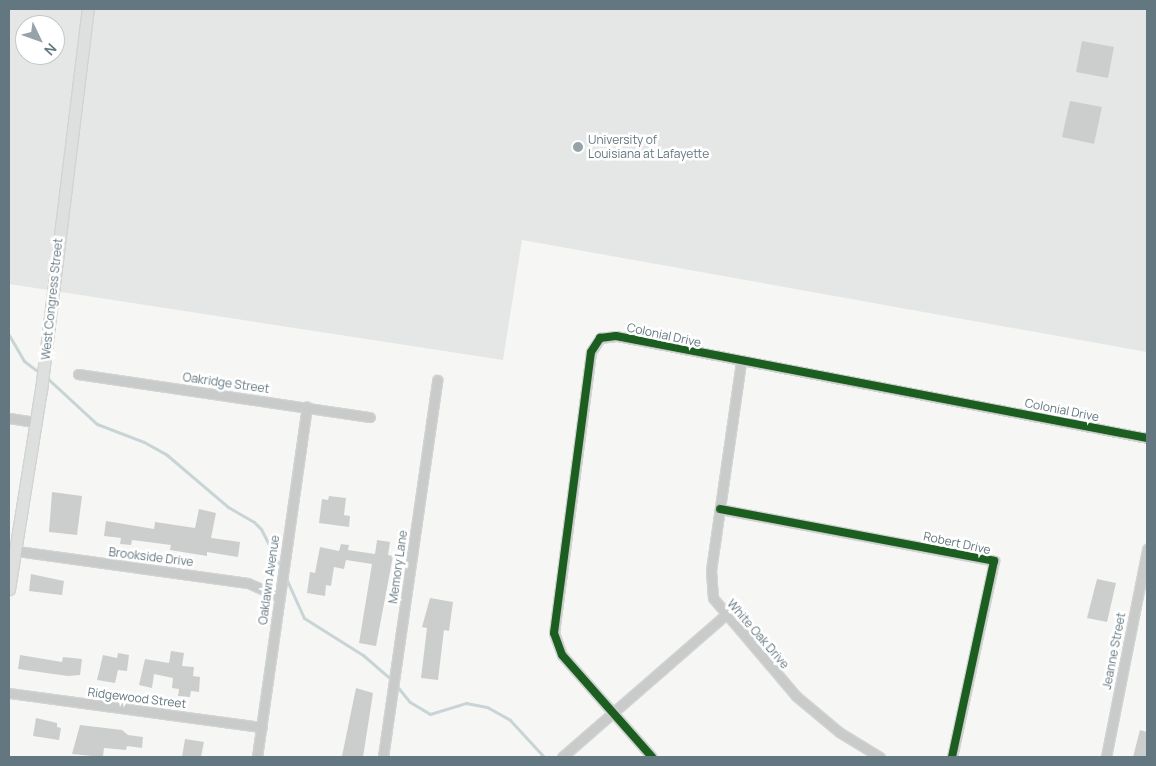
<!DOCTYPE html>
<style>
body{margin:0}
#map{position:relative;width:1156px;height:766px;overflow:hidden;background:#f6f6f5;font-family:Manrope,sans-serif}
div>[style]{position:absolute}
.built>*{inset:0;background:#e5e7e6}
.stream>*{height:3px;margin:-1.5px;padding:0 1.5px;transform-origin:1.5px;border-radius:1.5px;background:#c8d4d5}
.building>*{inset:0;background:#cccece}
.roads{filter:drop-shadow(1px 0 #d2d3d3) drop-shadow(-1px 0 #d2d3d3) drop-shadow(0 1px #d2d3d3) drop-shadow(0 -1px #d2d3d3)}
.street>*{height:9px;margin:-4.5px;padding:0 4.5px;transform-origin:4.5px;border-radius:4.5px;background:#c9cbcb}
.secondary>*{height:11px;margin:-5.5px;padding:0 5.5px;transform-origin:5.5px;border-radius:5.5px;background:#dedfdf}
.cycleway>*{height:8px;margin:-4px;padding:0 4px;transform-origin:4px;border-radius:4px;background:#1b5e20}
.dots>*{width:14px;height:14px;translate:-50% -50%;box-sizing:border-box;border:2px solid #fff;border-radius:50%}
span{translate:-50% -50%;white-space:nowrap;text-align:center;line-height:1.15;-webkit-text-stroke:5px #fff;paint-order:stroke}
.poi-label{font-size:12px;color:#627780}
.left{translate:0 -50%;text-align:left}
.street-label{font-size:12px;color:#627780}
.frame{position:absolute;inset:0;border:10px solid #627780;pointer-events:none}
.north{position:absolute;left:15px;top:15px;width:50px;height:50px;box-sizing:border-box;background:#fff;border:1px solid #c0c9cc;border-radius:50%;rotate:132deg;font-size:14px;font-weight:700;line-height:20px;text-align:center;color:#627780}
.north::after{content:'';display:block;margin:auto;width:18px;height:22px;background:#96a3a9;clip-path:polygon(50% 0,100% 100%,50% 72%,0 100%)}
</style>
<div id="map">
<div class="built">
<i style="clip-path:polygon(evenodd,9px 9px,1147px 9px,1147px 352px,522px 240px,503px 360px,9px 284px,9px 9px,25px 25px,55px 25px,55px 55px,25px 55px,25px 25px)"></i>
</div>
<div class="stream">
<i style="left:9px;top:335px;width:30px;rotate:60deg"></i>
<i style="left:24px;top:361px;width:21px;rotate:37deg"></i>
<i style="left:46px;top:377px;width:69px;rotate:42.7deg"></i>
<i style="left:97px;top:424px;width:50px;rotate:21deg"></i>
<i style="left:144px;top:442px;width:26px;rotate:29deg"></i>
<i style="left:167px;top:455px;width:80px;rotate:40.4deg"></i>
<i style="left:228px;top:507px;width:30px;rotate:30deg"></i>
<i style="left:254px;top:522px;width:10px;rotate:45deg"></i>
<i style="left:261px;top:529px;width:44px;rotate:62.9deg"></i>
<i style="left:285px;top:576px;width:46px;rotate:65.7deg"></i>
<i style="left:304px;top:618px;width:70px;rotate:32.1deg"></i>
<i style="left:363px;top:655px;width:38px;rotate:41deg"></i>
<i style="left:396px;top:685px;width:22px;rotate:51deg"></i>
<i style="left:410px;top:702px;width:23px;rotate:31deg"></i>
<i style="left:430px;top:714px;width:38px;rotate:-17deg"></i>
<i style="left:466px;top:703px;width:21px;rotate:11deg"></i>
<i style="left:487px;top:707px;width:26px;rotate:29deg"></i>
<i style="left:510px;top:720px;width:50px;rotate:47.4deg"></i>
</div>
<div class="building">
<i style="clip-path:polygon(1082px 41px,1114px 47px,1108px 78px,1076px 72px)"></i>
<i style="clip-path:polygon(1070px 101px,1102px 107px,1094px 144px,1062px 137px)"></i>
<i style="clip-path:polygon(52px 492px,82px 496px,77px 535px,49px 532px)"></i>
<i style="clip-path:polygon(329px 496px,346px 498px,344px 515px,350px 516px,349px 527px,319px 523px,322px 499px,328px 500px)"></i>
<i style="clip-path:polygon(199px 509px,216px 513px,211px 538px,240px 542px,238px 557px,207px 552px,207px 556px,170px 550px,171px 545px,132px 540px,131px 545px,120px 544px,121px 538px,104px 536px,106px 521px,154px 529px,155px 522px,195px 528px)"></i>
<i style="clip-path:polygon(377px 540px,390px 542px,388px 555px,393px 556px,376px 646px,359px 643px,372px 564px,346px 560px,344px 569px,334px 567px,331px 586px,326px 585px,325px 596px,307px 593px,310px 572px,315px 573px,320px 547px,339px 551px,341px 544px,349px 545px,348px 550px,375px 554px)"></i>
<i style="clip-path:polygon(31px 574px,64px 581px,62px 595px,29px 591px)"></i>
<i style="clip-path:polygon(1097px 579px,1116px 583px,1107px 622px,1087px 618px)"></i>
<i style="clip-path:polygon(430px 598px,453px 602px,449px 631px,444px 630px,438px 680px,421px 678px,427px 628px,422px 627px)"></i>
<i style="clip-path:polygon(171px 651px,184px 653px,182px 666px,194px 667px,193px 676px,200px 677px,199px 692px,191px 691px,190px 697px,178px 696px,179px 689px,172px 688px,173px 678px,154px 674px,152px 688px,139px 685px,145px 659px,169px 663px)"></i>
<i style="clip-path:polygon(118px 653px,129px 655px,127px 671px,118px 670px,115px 683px,97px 680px,103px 655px,117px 658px)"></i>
<i style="clip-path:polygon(20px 655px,62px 662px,63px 657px,82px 659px,80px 675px,68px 676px,18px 669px)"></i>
<i style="clip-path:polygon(356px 688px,373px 693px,363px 757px,342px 756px)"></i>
<i style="clip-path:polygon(36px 718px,57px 723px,57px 727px,61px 728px,59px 740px,33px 736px)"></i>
<i style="clip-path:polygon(80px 725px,122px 730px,128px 735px,143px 737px,142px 748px,127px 746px,126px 750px,104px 748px,103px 757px,72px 754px)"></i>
<i style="clip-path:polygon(1140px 730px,1147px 732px,1147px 757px,1133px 757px)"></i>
<i style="clip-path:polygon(185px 739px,204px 742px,201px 757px,182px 757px)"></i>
</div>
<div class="roads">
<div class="street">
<i style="left:741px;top:362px;width:210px;rotate:98.2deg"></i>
<i style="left:711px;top:570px;width:28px;rotate:86deg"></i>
<i style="left:713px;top:598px;width:128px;rotate:49.7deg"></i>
<i style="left:796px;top:696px;width:56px;rotate:39.9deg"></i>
<i style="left:839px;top:732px;width:48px;rotate:31.4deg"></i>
<i style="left:78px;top:374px;width:295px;rotate:8.4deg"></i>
<i style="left:9px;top:418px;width:26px;rotate:9deg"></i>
<i style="left:720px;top:509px;width:279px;rotate:10.7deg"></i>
<i style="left:994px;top:561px;width:200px;rotate:102.1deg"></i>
<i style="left:17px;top:551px;width:233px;rotate:7.9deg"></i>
<i style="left:248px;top:583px;width:34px;rotate:24deg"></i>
<i style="left:9px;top:693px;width:255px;rotate:7.7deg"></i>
<i style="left:257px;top:757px;width:354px;rotate:-81.9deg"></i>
<i style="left:383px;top:757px;width:381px;rotate:-81.8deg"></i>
<i style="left:562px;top:757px;width:215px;rotate:-41deg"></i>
<i style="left:652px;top:757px;width:136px;rotate:-131.4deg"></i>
<i style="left:562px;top:655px;width:23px;rotate:-110deg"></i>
<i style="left:554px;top:633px;width:283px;rotate:-82.5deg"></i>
<i style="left:591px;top:352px;width:17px;rotate:-57deg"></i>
<i style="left:600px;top:338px;width:16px;rotate:-7deg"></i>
<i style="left:616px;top:336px;width:541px;rotate:10.87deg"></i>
<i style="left:1106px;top:757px;width:212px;rotate:-78.8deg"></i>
</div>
<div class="secondary">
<i style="left:9px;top:589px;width:202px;rotate:-80.9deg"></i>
<i style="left:41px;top:390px;width:384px;rotate:-83deg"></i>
</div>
</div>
<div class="cycleway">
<i style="left:720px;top:509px;width:279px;rotate:10.7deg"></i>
<i style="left:994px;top:561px;width:200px;rotate:102.1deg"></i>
<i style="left:652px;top:757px;width:136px;rotate:-131.4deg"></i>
<i style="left:562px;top:655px;width:23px;rotate:-110deg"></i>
<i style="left:554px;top:633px;width:283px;rotate:-82.5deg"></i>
<i style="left:591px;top:352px;width:17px;rotate:-57deg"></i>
<i style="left:600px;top:338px;width:16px;rotate:-7deg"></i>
<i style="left:616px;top:336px;width:541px;rotate:10.87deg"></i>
</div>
<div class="dots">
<i style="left:578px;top:147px;background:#96a3a9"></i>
</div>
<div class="poi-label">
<span class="left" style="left:588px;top:147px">University of<br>Louisiana at Lafayette</span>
</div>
<div class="street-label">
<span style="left:52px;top:299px;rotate:-84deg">West Congress Street</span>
<span style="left:664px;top:335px;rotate:12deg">Colonial Drive</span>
<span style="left:226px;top:383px;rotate:8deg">Oakridge Street</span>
<span style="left:1062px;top:410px;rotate:11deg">Colonial Drive</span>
<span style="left:957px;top:543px;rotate:12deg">Robert Drive</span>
<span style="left:151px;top:557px;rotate:7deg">Brookside Drive</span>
<span style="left:398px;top:567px;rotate:-82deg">Memory Lane</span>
<span style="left:269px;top:580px;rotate:-82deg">Oaklawn Avenue</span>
<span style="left:758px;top:634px;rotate:49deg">White Oak Drive</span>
<span style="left:1114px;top:651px;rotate:-79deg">Jeanne Street</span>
<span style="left:137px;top:698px;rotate:7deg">Ridgewood Street</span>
</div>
<div class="frame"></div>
<div class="north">N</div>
</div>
